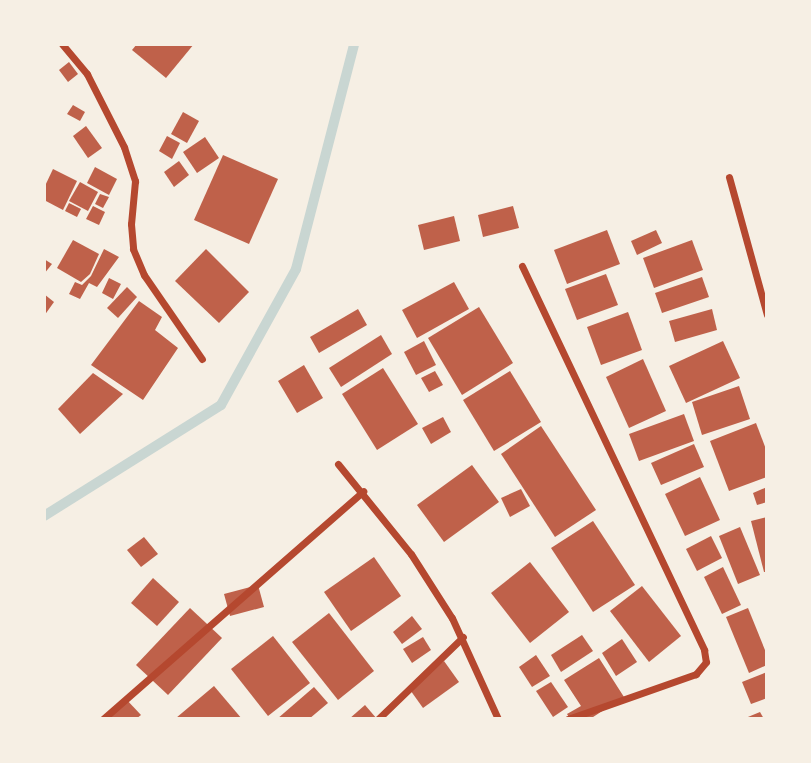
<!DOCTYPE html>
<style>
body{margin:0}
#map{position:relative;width:811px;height:763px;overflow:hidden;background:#f6efe4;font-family:Montserrat,sans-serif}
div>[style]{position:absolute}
.stream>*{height:10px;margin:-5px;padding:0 5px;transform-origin:5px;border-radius:5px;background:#c9d6d2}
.building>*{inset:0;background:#bf614a}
.minor>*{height:7px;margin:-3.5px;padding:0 3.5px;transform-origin:3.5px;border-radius:3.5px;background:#b5482f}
span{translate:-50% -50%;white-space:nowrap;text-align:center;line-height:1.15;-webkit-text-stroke:7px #f6efe4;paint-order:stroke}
.frame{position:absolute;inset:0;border:46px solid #f6efe4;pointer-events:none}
</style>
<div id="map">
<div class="stream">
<i style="left:44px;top:516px;width:209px;rotate:-32.1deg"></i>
<i style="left:221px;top:405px;width:155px;rotate:-61.1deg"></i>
<i style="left:296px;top:269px;width:232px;rotate:-75.5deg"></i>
</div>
<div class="building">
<i style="clip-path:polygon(137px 44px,194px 44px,166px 78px,132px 50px)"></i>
<i style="clip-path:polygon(69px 62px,78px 74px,68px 82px,59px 70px)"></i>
<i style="clip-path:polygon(73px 105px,85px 112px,80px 121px,67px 114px)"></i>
<i style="clip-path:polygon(183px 112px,199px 121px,187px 143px,171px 134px)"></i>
<i style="clip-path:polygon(86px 126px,102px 148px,88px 158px,73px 136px)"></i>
<i style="clip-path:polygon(167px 136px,180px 143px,172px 159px,159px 151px)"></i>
<i style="clip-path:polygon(205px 137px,219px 158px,197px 173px,183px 152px)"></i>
<i style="clip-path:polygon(223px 155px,278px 179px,249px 244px,194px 220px)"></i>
<i style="clip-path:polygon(179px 161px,189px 175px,174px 187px,164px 172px)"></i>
<i style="clip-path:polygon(95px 167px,117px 179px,109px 195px,87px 183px)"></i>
<i style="clip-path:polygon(53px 169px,77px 181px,63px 210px,44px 200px,44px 188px)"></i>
<i style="clip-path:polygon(80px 182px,98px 192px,88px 211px,69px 201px)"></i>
<i style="clip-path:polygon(100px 194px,109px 197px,103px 208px,95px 204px)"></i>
<i style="clip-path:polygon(69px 203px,81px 209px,77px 217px,65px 211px)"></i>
<i style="clip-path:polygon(93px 206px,105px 212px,99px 225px,86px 219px)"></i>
<i style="clip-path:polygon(513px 206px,519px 228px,483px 237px,478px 215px)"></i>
<i style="clip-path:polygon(454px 216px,460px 241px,424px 250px,418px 225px)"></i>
<i style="clip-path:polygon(607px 230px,620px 264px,567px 284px,554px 250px)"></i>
<i style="clip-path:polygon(656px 230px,662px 243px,637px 255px,631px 241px)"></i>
<i style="clip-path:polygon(73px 240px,99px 254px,90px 274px,81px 282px,57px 268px)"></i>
<i style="clip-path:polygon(692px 240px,703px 270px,654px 288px,643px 258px)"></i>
<i style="clip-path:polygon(104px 249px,119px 257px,97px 287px,89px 283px,80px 299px,69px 294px,75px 282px,82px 285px,91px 276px)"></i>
<i style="clip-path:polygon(206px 249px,249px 292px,219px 323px,175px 281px)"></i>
<i style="clip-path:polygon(44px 259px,52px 264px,44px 274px)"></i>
<i style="clip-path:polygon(606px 274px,618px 305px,577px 320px,565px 289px)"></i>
<i style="clip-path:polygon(702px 277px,709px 297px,662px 313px,655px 293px)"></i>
<i style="clip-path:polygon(109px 278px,121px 284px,113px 299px,102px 293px)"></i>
<i style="clip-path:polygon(454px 282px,469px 309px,417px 338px,402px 310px)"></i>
<i style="clip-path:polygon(127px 287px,137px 297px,118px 318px,107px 308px)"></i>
<i style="clip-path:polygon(44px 294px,54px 302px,44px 316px)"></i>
<i style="clip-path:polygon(139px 301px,162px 317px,155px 330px,178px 348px,143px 400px,91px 365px)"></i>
<i style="clip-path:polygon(479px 307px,513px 363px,462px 395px,428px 338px)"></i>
<i style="clip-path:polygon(358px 309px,367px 325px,319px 353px,310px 337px)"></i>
<i style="clip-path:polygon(712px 309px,717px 330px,675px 342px,669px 321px)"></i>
<i style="clip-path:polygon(628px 312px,642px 350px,601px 365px,587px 327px)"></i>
<i style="clip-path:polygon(381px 335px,392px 354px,341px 387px,329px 368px)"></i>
<i style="clip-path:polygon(424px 341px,436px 365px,416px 375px,404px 352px)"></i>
<i style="clip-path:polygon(723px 341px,740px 378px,686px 403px,669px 366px)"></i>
<i style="clip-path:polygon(643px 359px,666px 411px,629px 428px,606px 377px)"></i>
<i style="clip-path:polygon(304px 365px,323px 398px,297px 413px,278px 381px)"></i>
<i style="clip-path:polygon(383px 368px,418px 424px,377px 450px,342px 394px)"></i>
<i style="clip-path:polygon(435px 371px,443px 385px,429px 392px,421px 378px)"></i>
<i style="clip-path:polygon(510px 371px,541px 422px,494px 451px,463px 400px)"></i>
<i style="clip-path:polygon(93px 373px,123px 394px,80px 434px,58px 409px)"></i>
<i style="clip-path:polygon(739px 386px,750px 419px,702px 435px,692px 402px)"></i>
<i style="clip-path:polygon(684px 414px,694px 441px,639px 461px,629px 434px)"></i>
<i style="clip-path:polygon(443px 417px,451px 432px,431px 444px,422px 428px)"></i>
<i style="clip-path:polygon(756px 423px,767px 452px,767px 477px,729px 491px,710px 441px)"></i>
<i style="clip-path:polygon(541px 426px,596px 510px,555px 537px,501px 454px)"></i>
<i style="clip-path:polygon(694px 444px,704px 467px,661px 485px,651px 463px)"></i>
<i style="clip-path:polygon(472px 465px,499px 502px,444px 542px,417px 505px)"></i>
<i style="clip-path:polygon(700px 477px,720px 520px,685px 536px,665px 494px)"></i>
<i style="clip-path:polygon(767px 487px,767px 502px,757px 505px,753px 493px)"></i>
<i style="clip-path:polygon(521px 489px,530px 506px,510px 517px,501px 498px)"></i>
<i style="clip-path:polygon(767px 517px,767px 572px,764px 572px,751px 521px)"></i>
<i style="clip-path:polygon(593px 521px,635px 585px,593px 612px,551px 548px)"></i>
<i style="clip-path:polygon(740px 527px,760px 575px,738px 584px,719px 536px)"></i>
<i style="clip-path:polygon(711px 536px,722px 558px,697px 571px,686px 549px)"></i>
<i style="clip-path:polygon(144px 537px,158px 554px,141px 567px,127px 550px)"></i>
<i style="clip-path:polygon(374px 557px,401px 596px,351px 631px,324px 592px)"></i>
<i style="clip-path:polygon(530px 562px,569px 612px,530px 643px,491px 593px)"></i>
<i style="clip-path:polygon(723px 567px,741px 605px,722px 614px,704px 577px)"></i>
<i style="clip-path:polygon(153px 578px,179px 602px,157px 626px,131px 603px)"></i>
<i style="clip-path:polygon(258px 585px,264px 607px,230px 616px,224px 594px)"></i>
<i style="clip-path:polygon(642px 586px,681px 636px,649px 662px,610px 611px)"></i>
<i style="clip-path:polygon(190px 608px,222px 638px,168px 695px,136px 665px)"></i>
<i style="clip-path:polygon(748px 608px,767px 655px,767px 665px,749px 673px,726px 617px)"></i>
<i style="clip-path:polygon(329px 613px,374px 671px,338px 700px,292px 642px)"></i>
<i style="clip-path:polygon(412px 616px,422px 629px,402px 644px,393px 632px)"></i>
<i style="clip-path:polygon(582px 635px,593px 651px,561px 672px,551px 655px)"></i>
<i style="clip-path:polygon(273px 636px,310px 683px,268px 716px,231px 669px)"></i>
<i style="clip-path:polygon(423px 637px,431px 650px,412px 663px,403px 649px)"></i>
<i style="clip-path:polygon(622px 639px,637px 662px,616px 676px,602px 653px)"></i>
<i style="clip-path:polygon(536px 655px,550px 676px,532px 687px,519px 667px)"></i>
<i style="clip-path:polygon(599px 658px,624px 697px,590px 719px,570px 719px,567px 714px,581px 706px,564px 680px)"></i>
<i style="clip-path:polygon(444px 661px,459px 682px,423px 708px,408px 687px)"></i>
<i style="clip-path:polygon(767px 672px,767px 698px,751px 704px,742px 682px)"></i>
<i style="clip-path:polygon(551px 682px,568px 707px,553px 717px,536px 691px)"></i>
<i style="clip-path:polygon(214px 686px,242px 719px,178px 719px,176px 718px)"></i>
<i style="clip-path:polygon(314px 687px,328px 703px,309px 719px,277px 719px)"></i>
<i style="clip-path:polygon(125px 698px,141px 715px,136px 719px,103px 719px)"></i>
<i style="clip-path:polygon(365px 705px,377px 719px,349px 719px)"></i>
<i style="clip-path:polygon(760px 712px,764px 719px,743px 719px)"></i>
</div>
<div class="minor">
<i style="left:62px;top:44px;width:39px;rotate:50deg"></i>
<i style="left:87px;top:74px;width:82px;rotate:63.1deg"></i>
<i style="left:124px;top:147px;width:36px;rotate:72deg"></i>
<i style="left:135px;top:181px;width:43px;rotate:95.3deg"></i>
<i style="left:131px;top:224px;width:25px;rotate:85deg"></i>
<i style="left:133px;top:249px;width:28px;rotate:67deg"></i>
<i style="left:144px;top:275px;width:102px;rotate:55.4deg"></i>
<i style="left:729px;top:177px;width:143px;rotate:74.6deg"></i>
<i style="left:522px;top:266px;width:425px;rotate:64.6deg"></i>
<i style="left:704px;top:650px;width:12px;rotate:81deg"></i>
<i style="left:706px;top:662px;width:16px;rotate:130deg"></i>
<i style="left:696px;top:674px;width:136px;rotate:160.6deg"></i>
<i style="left:338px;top:464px;width:116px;rotate:51deg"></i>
<i style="left:411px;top:554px;width:76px;rotate:57.4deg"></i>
<i style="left:452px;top:618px;width:111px;rotate:65.5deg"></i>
<i style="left:103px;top:719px;width:346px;rotate:-41.2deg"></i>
<i style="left:378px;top:719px;width:118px;rotate:-44deg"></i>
</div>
<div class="frame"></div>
</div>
